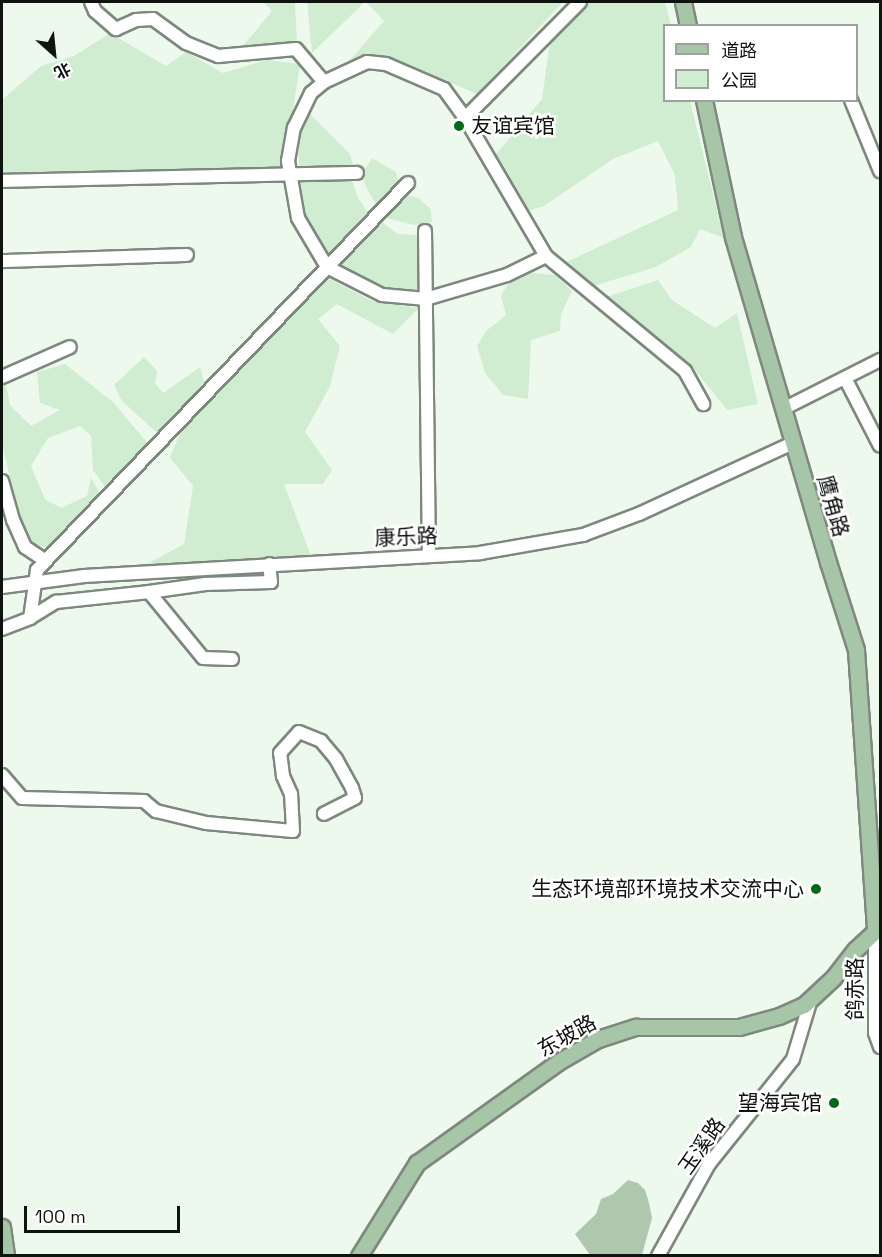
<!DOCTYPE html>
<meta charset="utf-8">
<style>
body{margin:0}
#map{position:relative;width:882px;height:1257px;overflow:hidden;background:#eef9ee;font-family:"Space Grotesk","Noto Sans SC",sans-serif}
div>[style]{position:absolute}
.green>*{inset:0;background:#d1edd1}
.water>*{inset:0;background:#adc8ad}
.roads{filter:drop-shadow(2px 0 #7e887e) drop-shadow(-2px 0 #7e887e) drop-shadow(0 2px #7e887e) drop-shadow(0 -2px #7e887e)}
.minor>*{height:12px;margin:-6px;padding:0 6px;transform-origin:6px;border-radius:6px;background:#fff}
.major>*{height:15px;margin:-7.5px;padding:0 7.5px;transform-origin:7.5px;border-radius:7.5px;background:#a7c6a8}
.dots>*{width:16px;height:16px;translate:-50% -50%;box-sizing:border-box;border:3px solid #fff;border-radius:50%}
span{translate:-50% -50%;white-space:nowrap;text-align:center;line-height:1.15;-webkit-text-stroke:5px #fff;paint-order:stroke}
.poi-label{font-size:21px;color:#0f130f}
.left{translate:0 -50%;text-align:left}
.right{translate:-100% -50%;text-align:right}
.street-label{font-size:21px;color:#0f130f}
.frame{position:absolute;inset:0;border:3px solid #0f130f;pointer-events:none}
.legend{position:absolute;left:663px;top:24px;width:195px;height:78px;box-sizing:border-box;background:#fff;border:2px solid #9fa19f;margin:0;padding:8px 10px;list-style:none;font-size:18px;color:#0f130f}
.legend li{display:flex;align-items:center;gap:12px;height:30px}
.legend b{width:30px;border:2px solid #9fa19f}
.north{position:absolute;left:24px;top:24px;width:60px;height:60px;-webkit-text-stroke:4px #fff;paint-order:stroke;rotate:153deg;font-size:16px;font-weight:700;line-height:24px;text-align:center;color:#0f130f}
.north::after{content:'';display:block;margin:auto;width:21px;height:27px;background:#0f130f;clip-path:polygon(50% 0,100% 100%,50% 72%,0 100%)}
.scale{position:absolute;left:24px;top:1206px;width:156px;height:27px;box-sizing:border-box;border:3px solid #0f130f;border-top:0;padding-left:8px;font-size:18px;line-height:21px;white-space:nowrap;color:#0f130f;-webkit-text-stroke:4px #fff;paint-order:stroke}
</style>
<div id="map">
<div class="green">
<i style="clip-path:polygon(263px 2px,295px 2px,297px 43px,243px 46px,272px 11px)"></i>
<i style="clip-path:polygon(307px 2px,365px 2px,312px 53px)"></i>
<i style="clip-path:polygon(366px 2px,563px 2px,477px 94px,428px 73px,369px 55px,348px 62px,384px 21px)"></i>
<i style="clip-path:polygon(589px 2px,665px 2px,671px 25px,664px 26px,664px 100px,690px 101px,724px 238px,700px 229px,691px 247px,656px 267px,590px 287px,562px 264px,678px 210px,675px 175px,658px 141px,613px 159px,544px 206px,521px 213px,491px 160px,542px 99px,550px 42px)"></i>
<i style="clip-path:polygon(110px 33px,166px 66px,186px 52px,223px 73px,266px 60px,300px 64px,284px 170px,2px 177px,3px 99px,41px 66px,74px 56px)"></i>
<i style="clip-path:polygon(310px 114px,350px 154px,353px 166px,299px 166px,298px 139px)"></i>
<i style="clip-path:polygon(372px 158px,396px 172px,402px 194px,419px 198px,431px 210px,432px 222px,413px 225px,383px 217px,364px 183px,365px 169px)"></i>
<i style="clip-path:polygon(351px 178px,358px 198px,369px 214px,327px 255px,300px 212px,296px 180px)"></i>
<i style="clip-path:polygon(379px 220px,398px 234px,419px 235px,420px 297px,387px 290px,339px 265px)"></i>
<i style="clip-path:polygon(532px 273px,555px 275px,572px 291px,561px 314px,560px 331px,531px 340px,528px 399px,503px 395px,485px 373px,477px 346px,486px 331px,506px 315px,501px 296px,508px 284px)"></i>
<i style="clip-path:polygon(326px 277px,372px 301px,419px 308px,393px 334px,337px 304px,318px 319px,340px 346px,330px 386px,305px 432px,332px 470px,323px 484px,284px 484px,311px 556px,145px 565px,184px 544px,193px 486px,170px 458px,183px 425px)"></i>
<i style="clip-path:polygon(658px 280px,672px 300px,715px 328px,737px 313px,758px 404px,727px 410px,695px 370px,603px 298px)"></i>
<i style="clip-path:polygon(144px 357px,157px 371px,155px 383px,163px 393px,200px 367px,205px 386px,157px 433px,122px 401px,114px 385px)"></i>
<i style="clip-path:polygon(65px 364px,113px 402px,150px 446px,105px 487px,93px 470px,91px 436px,80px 426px,48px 438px,31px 466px,45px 499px,61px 508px,87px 496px,91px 478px,101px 495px,51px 548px,32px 544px,19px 517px,2px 443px,2px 385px,6px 384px,10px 405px,31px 426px,60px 410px,40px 403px,37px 372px)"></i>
</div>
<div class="water">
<i style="clip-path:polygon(628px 1180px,638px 1183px,645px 1190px,649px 1203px,652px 1218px,642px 1255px,590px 1255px,575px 1234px,596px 1214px,601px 1199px,613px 1194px)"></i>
</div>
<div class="roads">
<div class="minor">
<i style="left:91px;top:2px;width:10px;rotate:66deg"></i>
<i style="left:95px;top:11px;width:28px;rotate:41deg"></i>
<i style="left:116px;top:29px;width:22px;rotate:-24deg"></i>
<i style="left:136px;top:20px;width:17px;rotate:-3deg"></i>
<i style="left:153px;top:19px;width:41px;rotate:36deg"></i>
<i style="left:186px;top:43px;width:35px;rotate:22deg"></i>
<i style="left:218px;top:56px;width:78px;rotate:-5.1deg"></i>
<i style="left:296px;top:49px;width:43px;rotate:49.7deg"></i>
<i style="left:851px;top:100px;width:77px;rotate:67.8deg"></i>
<i style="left:465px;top:118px;width:163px;rotate:-45.2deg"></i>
<i style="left:2px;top:181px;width:355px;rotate:-1.3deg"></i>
<i style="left:425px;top:231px;width:325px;rotate:89.3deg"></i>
<i style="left:546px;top:256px;width:43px;rotate:154deg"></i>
<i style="left:507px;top:275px;width:84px;rotate:163.5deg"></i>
<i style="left:426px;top:299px;width:44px;rotate:-174.8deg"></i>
<i style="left:382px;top:295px;width:62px;rotate:-153deg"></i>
<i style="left:327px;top:267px;width:57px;rotate:-120.6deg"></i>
<i style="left:298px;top:218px;width:58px;rotate:-100deg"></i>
<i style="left:288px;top:161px;width:34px;rotate:-80deg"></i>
<i style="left:294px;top:128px;width:39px;rotate:-64deg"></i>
<i style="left:311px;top:93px;width:17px;rotate:-40deg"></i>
<i style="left:324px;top:82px;width:47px;rotate:-24.9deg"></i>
<i style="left:367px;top:62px;width:19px;rotate:6deg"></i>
<i style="left:386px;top:64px;width:63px;rotate:23.3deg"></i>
<i style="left:444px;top:89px;width:36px;rotate:54deg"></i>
<i style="left:465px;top:118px;width:160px;rotate:59.6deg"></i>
<i style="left:546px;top:256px;width:180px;rotate:39.6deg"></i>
<i style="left:685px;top:371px;width:38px;rotate:61deg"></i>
<i style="left:2px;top:261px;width:185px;rotate:-1.9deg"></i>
<i style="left:2px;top:377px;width:74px;rotate:-23.8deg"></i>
<i style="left:845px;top:378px;width:76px;rotate:62.8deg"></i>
<i style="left:783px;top:409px;width:109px;rotate:-26.8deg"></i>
<i style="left:2px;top:481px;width:41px;rotate:74.2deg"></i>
<i style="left:13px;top:520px;width:30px;rotate:66deg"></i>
<i style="left:25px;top:547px;width:25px;rotate:34deg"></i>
<i style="left:2px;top:587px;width:83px;rotate:-7.6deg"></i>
<i style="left:84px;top:576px;width:397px;rotate:-3.3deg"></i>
<i style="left:480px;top:553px;width:105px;rotate:-9.9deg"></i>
<i style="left:583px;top:535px;width:60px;rotate:-20.6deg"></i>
<i style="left:639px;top:514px;width:170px;rotate:-24.8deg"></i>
<i style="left:149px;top:592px;width:57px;rotate:-8.1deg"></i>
<i style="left:205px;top:584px;width:66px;rotate:-1.7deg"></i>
<i style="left:271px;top:582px;width:18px;rotate:-96deg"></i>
<i style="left:30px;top:618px;width:31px;rotate:-32deg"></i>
<i style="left:56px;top:602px;width:94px;rotate:-6.1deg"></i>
<i style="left:149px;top:592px;width:85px;rotate:50.7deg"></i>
<i style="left:203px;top:658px;width:29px;rotate:2deg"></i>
<i style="left:2px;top:629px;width:30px;rotate:-21deg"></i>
<i style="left:30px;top:618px;width:49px;rotate:-81.7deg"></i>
<i style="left:37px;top:570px;width:536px;rotate:-46.21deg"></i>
<i style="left:2px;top:775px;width:30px;rotate:49deg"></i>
<i style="left:22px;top:798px;width:122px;rotate:1.4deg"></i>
<i style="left:144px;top:801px;width:16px;rotate:40deg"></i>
<i style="left:156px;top:811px;width:51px;rotate:13.5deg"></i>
<i style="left:206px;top:823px;width:87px;rotate:5.3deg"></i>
<i style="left:293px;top:831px;width:37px;rotate:-93deg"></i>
<i style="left:291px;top:794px;width:20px;rotate:-114deg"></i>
<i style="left:283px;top:776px;width:23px;rotate:-97deg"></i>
<i style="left:280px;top:753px;width:28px;rotate:-48deg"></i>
<i style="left:299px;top:732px;width:24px;rotate:22deg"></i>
<i style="left:321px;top:741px;width:23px;rotate:50deg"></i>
<i style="left:336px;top:759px;width:33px;rotate:61deg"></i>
<i style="left:352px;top:788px;width:10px;rotate:73deg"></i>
<i style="left:355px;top:798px;width:35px;rotate:153deg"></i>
<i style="left:875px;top:930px;width:103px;rotate:90deg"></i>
<i style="left:875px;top:1033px;width:15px;rotate:70deg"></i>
<i style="left:658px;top:1256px;width:105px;rotate:-61deg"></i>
<i style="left:709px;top:1164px;width:134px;rotate:-51.3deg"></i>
<i style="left:793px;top:1059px;width:63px;rotate:-73.3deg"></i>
</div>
<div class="major">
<i style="left:683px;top:2px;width:25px;rotate:78deg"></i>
<i style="left:704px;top:100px;width:140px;rotate:78deg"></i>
<i style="left:733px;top:237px;width:339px;rotate:73.7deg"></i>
<i style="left:828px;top:562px;width:92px;rotate:72.3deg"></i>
<i style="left:856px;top:650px;width:281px;rotate:86.1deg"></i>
<i style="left:2px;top:1227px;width:29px;rotate:82deg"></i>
<i style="left:359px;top:1256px;width:110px;rotate:-58.1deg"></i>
<i style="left:417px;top:1163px;width:173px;rotate:-35.6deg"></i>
<i style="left:558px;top:1062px;width:46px;rotate:-29.9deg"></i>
<i style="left:598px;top:1039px;width:40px;rotate:-18deg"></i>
<i style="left:636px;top:1027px;width:103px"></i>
<i style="left:739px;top:1027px;width:41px;rotate:-15.4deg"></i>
<i style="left:779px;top:1016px;width:27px;rotate:-24deg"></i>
<i style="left:804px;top:1005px;width:40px;rotate:-43deg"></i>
<i style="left:833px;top:978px;width:37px;rotate:-52deg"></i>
<i style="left:856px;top:949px;width:33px;rotate:-43deg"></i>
</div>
</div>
<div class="dots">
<i style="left:459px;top:126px;background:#006a17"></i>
<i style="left:816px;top:889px;background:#006a17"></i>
<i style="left:834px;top:1103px;background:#006a17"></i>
</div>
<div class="poi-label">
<span class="left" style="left:471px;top:126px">友谊宾馆</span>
<span class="right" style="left:804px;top:889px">生态环境部环境技术交流中心</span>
<span class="right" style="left:822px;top:1103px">望海宾馆</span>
</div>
<div class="street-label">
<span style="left:833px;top:506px;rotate:74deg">鹰角路</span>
<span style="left:406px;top:537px;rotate:-2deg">康乐路</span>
<span style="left:855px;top:989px;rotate:-90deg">鸽赤路</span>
<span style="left:567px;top:1036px;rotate:-29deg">东坡路</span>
<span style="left:702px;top:1146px;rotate:-55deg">玉溪路</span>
</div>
<div class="frame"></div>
<ul class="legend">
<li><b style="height:8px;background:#a7c6a8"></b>道路</li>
<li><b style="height:16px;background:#d1edd1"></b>公园</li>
</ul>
<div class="north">北</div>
<div class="scale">100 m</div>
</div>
